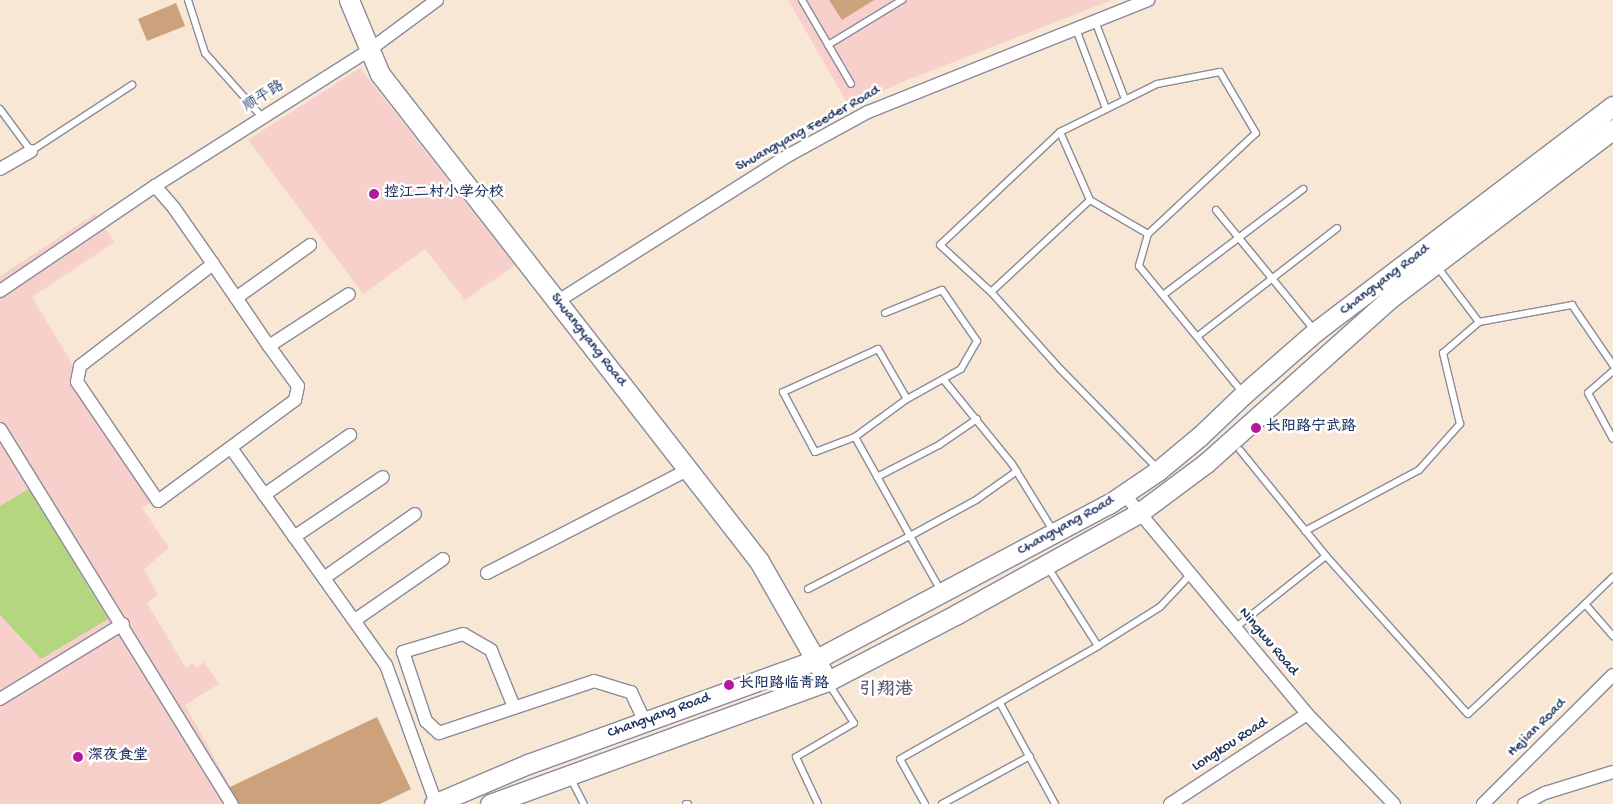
<!DOCTYPE html>
<meta charset="utf-8">
<style>
body{margin:0}
#map{position:relative;width:1613px;height:804px;overflow:hidden;background:#f8e7d4;font-family:"Gochi Hand","LXGW WenKai TC",sans-serif}
div>[style]{position:absolute}
.built>*{inset:0;background:#f7d0cc}
.green>*{inset:0;background:#b4d67e}
.building>*{inset:0;background:#cca27d}
.roads{filter:drop-shadow(1px 0 #8a8b99) drop-shadow(-1px 0 #8a8b99) drop-shadow(0 1px #8a8b99) drop-shadow(0 -1px #8a8b99)}
.lane>*{height:6px;margin:-3px;padding:0 3px;transform-origin:3px;border-radius:3px;background:#fff}
.street>*{height:12px;margin:-6px;padding:0 6px;transform-origin:6px;border-radius:6px;background:#fff}
.secondary>*{height:19px;margin:-9.5px;padding:0 9.5px;transform-origin:9.5px;border-radius:9.5px;background:#fff}
.dots>*{width:14px;height:14px;translate:-50% -50%;box-sizing:border-box;border:2px solid #fff;border-radius:50%}
span{translate:-50% -50%;white-space:nowrap;text-align:center;line-height:1.15;-webkit-text-stroke:5px #fff;paint-order:stroke}
.street-label{font-size:15px;color:#1b2f5e}
.poi-label{font-size:15px;color:#1b2f5e;font-weight:700}
.left{translate:0 -50%;text-align:left}
.quarter-label{font-size:18px;color:#595769;font-weight:700}
</style>
<div id="map">
<div class="built">
<i style="clip-path:polygon(788px 0,1112px 0,905px 81px,849px 106px)"></i>
<i style="clip-path:polygon(360px 68px,515px 265px,465px 300px,425px 249px,363px 294px,248px 140px)"></i>
<i style="clip-path:polygon(95px 214px,115px 242px,32px 297px,155px 501px,142px 508px,169px 548px,144px 569px,158px 595px,147px 603px,186px 668px,193px 663px,197px 668px,204px 662px,219px 684px,185px 705px,240px 804px,0 804px,0 276px)"></i>
</div>
<div class="green">
<i style="clip-path:polygon(29px 489px,108px 619px,41px 659px,0 615px,0 506px)"></i>
</div>
<div class="building">
<i style="clip-path:polygon(829px 0,874px 0,842px 20px)"></i>
<i style="clip-path:polygon(176px 3px,185px 26px,147px 41px,138px 19px)"></i>
<i style="clip-path:polygon(377px 717px,411px 789px,380px 804px,238px 804px,230px 787px)"></i>
</div>
<div class="roads">
<div class="lane">
<i style="left:188px;top:0;width:56px;rotate:72.2deg"></i>
<i style="left:205px;top:53px;width:86px;rotate:48.3deg"></i>
<i style="left:802px;top:0;width:97px;rotate:59.7deg"></i>
<i style="left:1095px;top:21px;width:84px;rotate:69deg"></i>
<i style="left:1076px;top:29px;width:85px;rotate:69.4deg"></i>
<i style="left:828px;top:45px;width:87px;rotate:-31.3deg"></i>
<i style="left:0;top:109px;width:52px;rotate:53.6deg"></i>
<i style="left:31px;top:151px;width:121px;rotate:-33.2deg"></i>
<i style="left:1060px;top:132px;width:108px;rotate:-26.3deg"></i>
<i style="left:1157px;top:84px;width:64px;rotate:-10.8deg"></i>
<i style="left:1220px;top:72px;width:71px;rotate:59.5deg"></i>
<i style="left:1256px;top:133px;width:148px;rotate:136.9deg"></i>
<i style="left:1216px;top:210px;width:156px;rotate:50.7deg"></i>
<i style="left:1436px;top:265px;width:71px;rotate:53deg"></i>
<i style="left:1479px;top:322px;width:95px;rotate:-10.4deg"></i>
<i style="left:1572px;top:305px;width:73px;rotate:55.7deg"></i>
<i style="left:991px;top:292px;width:69px;rotate:-137.3deg"></i>
<i style="left:940px;top:245px;width:165px;rotate:-43.3deg"></i>
<i style="left:1060px;top:132px;width:74px;rotate:66.2deg"></i>
<i style="left:1163px;top:295px;width:176px;rotate:-37.1deg"></i>
<i style="left:885px;top:313px;width:61px;rotate:-22deg"></i>
<i style="left:942px;top:290px;width:62px;rotate:55.5deg"></i>
<i style="left:977px;top:341px;width:32px;rotate:120deg"></i>
<i style="left:961px;top:369px;width:62px;rotate:150.9deg"></i>
<i style="left:1198px;top:336px;width:176px;rotate:-37.8deg"></i>
<i style="left:1613px;top:371px;width:33px;rotate:139deg"></i>
<i style="left:1588px;top:393px;width:52px;rotate:61.5deg"></i>
<i style="left:943px;top:379px;width:109px;rotate:50.9deg"></i>
<i style="left:1012px;top:464px;width:80px;rotate:58.3deg"></i>
<i style="left:855px;top:437px;width:64px;rotate:-36.2deg"></i>
<i style="left:907px;top:399px;width:58px;rotate:-120.1deg"></i>
<i style="left:878px;top:349px;width:104px;rotate:155.6deg"></i>
<i style="left:783px;top:392px;width:68px;rotate:61.9deg"></i>
<i style="left:815px;top:452px;width:43px;rotate:-20.6deg"></i>
<i style="left:855px;top:437px;width:113px;rotate:60.9deg"></i>
<i style="left:910px;top:536px;width:75px;rotate:-28.6deg"></i>
<i style="left:976px;top:500px;width:50px;rotate:-35.3deg"></i>
<i style="left:1157px;top:468px;width:137px;rotate:-134.4deg"></i>
<i style="left:1061px;top:370px;width:105px;rotate:-131.9deg"></i>
<i style="left:991px;top:292px;width:135px;rotate:-42.9deg"></i>
<i style="left:1090px;top:200px;width:67px;rotate:30.4deg"></i>
<i style="left:1148px;top:234px;width:33px;rotate:106deg"></i>
<i style="left:1139px;top:266px;width:164px;rotate:50.7deg"></i>
<i style="left:877px;top:477px;width:70px;rotate:-27.3deg"></i>
<i style="left:939px;top:445px;width:46px;rotate:-34.4deg"></i>
<i style="left:1305px;top:531px;width:129px;rotate:-28.2deg"></i>
<i style="left:1419px;top:470px;width:62px;rotate:-48.3deg"></i>
<i style="left:1460px;top:424px;width:73px;rotate:-103.5deg"></i>
<i style="left:1443px;top:353px;width:48px;rotate:-40.7deg"></i>
<i style="left:1326px;top:556px;width:212px;rotate:48.1deg"></i>
<i style="left:1468px;top:714px;width:161px;rotate:-43.2deg"></i>
<i style="left:1585px;top:604px;width:43px;rotate:48.8deg"></i>
<i style="left:808px;top:589px;width:115px;rotate:-27.5deg"></i>
<i style="left:910px;top:536px;width:63px;rotate:60.6deg"></i>
<i style="left:1585px;top:604px;width:39px;rotate:-44deg"></i>
<i style="left:1235px;top:628px;width:116px;rotate:-38.4deg"></i>
<i style="left:1326px;top:556px;width:136px;rotate:-129.1deg"></i>
<i style="left:1098px;top:646px;width:73px;rotate:-32.2deg"></i>
<i style="left:1160px;top:607px;width:44px;rotate:-46.8deg"></i>
<i style="left:1000px;top:703px;width:115px;rotate:61.4deg"></i>
<i style="left:570px;top:777px;width:30px;rotate:63deg"></i>
<i style="left:686px;top:804px;width:2px"></i>
<i style="left:818px;top:804px;width:52px;rotate:-115.1deg"></i>
<i style="left:796px;top:757px;width:67px;rotate:-30.4deg"></i>
<i style="left:854px;top:723px;width:46px;rotate:-122.7deg"></i>
<i style="left:925px;top:804px;width:51px;rotate:-119.1deg"></i>
<i style="left:900px;top:759px;width:228px;rotate:-29.7deg"></i>
<i style="left:1098px;top:646px;width:95px;rotate:-122.5deg"></i>
<i style="left:942px;top:804px;width:100px;rotate:-28.6deg"></i>
</div>
<div class="street">
<i style="left:0;top:169px;width:36px;rotate:-30deg"></i>
<i style="left:155px;top:186px;width:29px;rotate:49deg"></i>
<i style="left:174px;top:208px;width:68px;rotate:55.1deg"></i>
<i style="left:213px;top:264px;width:99px;rotate:55.7deg"></i>
<i style="left:269px;top:346px;width:49px;rotate:54.1deg"></i>
<i style="left:298px;top:386px;width:14px;rotate:102deg"></i>
<i style="left:295px;top:400px;width:170px;rotate:143.6deg"></i>
<i style="left:158px;top:501px;width:144px;rotate:-124.2deg"></i>
<i style="left:77px;top:382px;width:16px;rotate:-79deg"></i>
<i style="left:80px;top:366px;width:168px;rotate:-37.5deg"></i>
<i style="left:0;top:291px;width:187px;rotate:-34.1deg"></i>
<i style="left:155px;top:186px;width:252px;rotate:-32.4deg"></i>
<i style="left:368px;top:51px;width:86px;rotate:-36.5deg"></i>
<i style="left:236px;top:298px;width:91px;rotate:-35.6deg"></i>
<i style="left:558px;top:301px;width:273px;rotate:-32.3deg"></i>
<i style="left:789px;top:155px;width:90px;rotate:-28.6deg"></i>
<i style="left:868px;top:112px;width:302px;rotate:-21.8deg"></i>
<i style="left:269px;top:346px;width:95px;rotate:-33deg"></i>
<i style="left:0;top:429px;width:441px;rotate:58.3deg"></i>
<i style="left:231px;top:448px;width:267px;rotate:54.5deg"></i>
<i style="left:386px;top:665px;width:147px;rotate:70.1deg"></i>
<i style="left:1124px;top:494px;width:286px;rotate:50.2deg"></i>
<i style="left:1307px;top:714px;width:125px;rotate:46deg"></i>
<i style="left:264px;top:495px;width:105px;rotate:-34.9deg"></i>
<i style="left:294px;top:537px;width:107px;rotate:-34deg"></i>
<i style="left:487px;top:573px;width:227px;rotate:-27.2deg"></i>
<i style="left:324px;top:578px;width:111px;rotate:-35.1deg"></i>
<i style="left:355px;top:620px;width:107px;rotate:-34.7deg"></i>
<i style="left:0;top:699px;width:144px;rotate:-31.4deg"></i>
<i style="left:514px;top:707px;width:61px;rotate:-112deg"></i>
<i style="left:491px;top:650px;width:32px;rotate:-150deg"></i>
<i style="left:463px;top:634px;width:63px;rotate:163.3deg"></i>
<i style="left:403px;top:652px;width:73px;rotate:71.6deg"></i>
<i style="left:426px;top:721px;width:18px;rotate:43deg"></i>
<i style="left:439px;top:733px;width:163px;rotate:-18.5deg"></i>
<i style="left:594px;top:681px;width:39px;rotate:17deg"></i>
<i style="left:631px;top:692px;width:33px;rotate:65deg"></i>
<i style="left:1170px;top:804px;width:164px;rotate:-33.3deg"></i>
<i style="left:1483px;top:804px;width:183px;rotate:-44.8deg"></i>
<i style="left:1524px;top:804px;width:24px;rotate:-28deg"></i>
<i style="left:1545px;top:793px;width:71px;rotate:-17.2deg"></i>
</div>
<div class="secondary">
<i style="left:349px;top:0;width:80px;rotate:67.3deg"></i>
<i style="left:380px;top:74px;width:617px;rotate:52.11deg"></i>
<i style="left:759px;top:561px;width:127px;rotate:60.2deg"></i>
<i style="left:434px;top:804px;width:102px;rotate:-23.1deg"></i>
<i style="left:528px;top:764px;width:305px;rotate:-19.9deg"></i>
<i style="left:815px;top:660px;width:333px;rotate:-28deg"></i>
<i style="left:1109px;top:504px;width:60px;rotate:-34.2deg"></i>
<i style="left:1159px;top:470px;width:53px;rotate:-39.7deg"></i>
<i style="left:1200px;top:436px;width:61px;rotate:-43.7deg"></i>
<i style="left:1244px;top:394px;width:94px;rotate:-41.1deg"></i>
<i style="left:1315px;top:332px;width:374px;rotate:-37.2deg"></i>
<i style="left:490px;top:804px;width:360px;rotate:-20deg"></i>
<i style="left:828px;top:681px;width:145px;rotate:-27.4deg"></i>
<i style="left:957px;top:614px;width:208px;rotate:-29deg"></i>
<i style="left:1139px;top:513px;width:84px;rotate:-36.7deg"></i>
<i style="left:1206px;top:463px;width:244px;rotate:-41.8deg"></i>
<i style="left:1388px;top:300px;width:283px;rotate:-37.2deg"></i>
</div>
</div>
<div class="dots">
<i style="left:374px;top:194px;background:#b5179e"></i>
<i style="left:1256px;top:428px;background:#b5179e"></i>
<i style="left:729px;top:685px;background:#b5179e"></i>
<i style="left:78px;top:757px;background:#b5179e"></i>
</div>
<div class="street-label">
<span style="left:264px;top:97px;rotate:-32deg">顺平路</span>
<span style="left:808px;top:129px;rotate:-29deg">Shuangyang Feeder Road</span>
<span style="left:1385px;top:280px;rotate:-37deg">Changyang Road</span>
<span style="left:588px;top:340px;rotate:52deg">Shuangyang Road</span>
<span style="left:1066px;top:526px;rotate:-29deg">Changyang Road</span>
<span style="left:1268px;top:642px;rotate:50deg">Ningwu Road</span>
<span style="left:659px;top:716px;rotate:-20deg">Changyang Road</span>
<span style="left:1537px;top:728px;rotate:-45deg">Hejian Road</span>
<span style="left:1230px;top:745px;rotate:-33deg">Longkou Road</span>
</div>
<div class="poi-label">
<span class="left" style="left:384px;top:194px">控江二村小学分校</span>
<span class="left" style="left:1266px;top:428px">长阳路宁武路</span>
<span class="left" style="left:739px;top:685px">长阳路临青路</span>
<span class="left" style="left:88px;top:757px">深夜食堂</span>
</div>
<div class="quarter-label">
<span style="left:886px;top:691px">引翔港</span>
</div>
</div>
